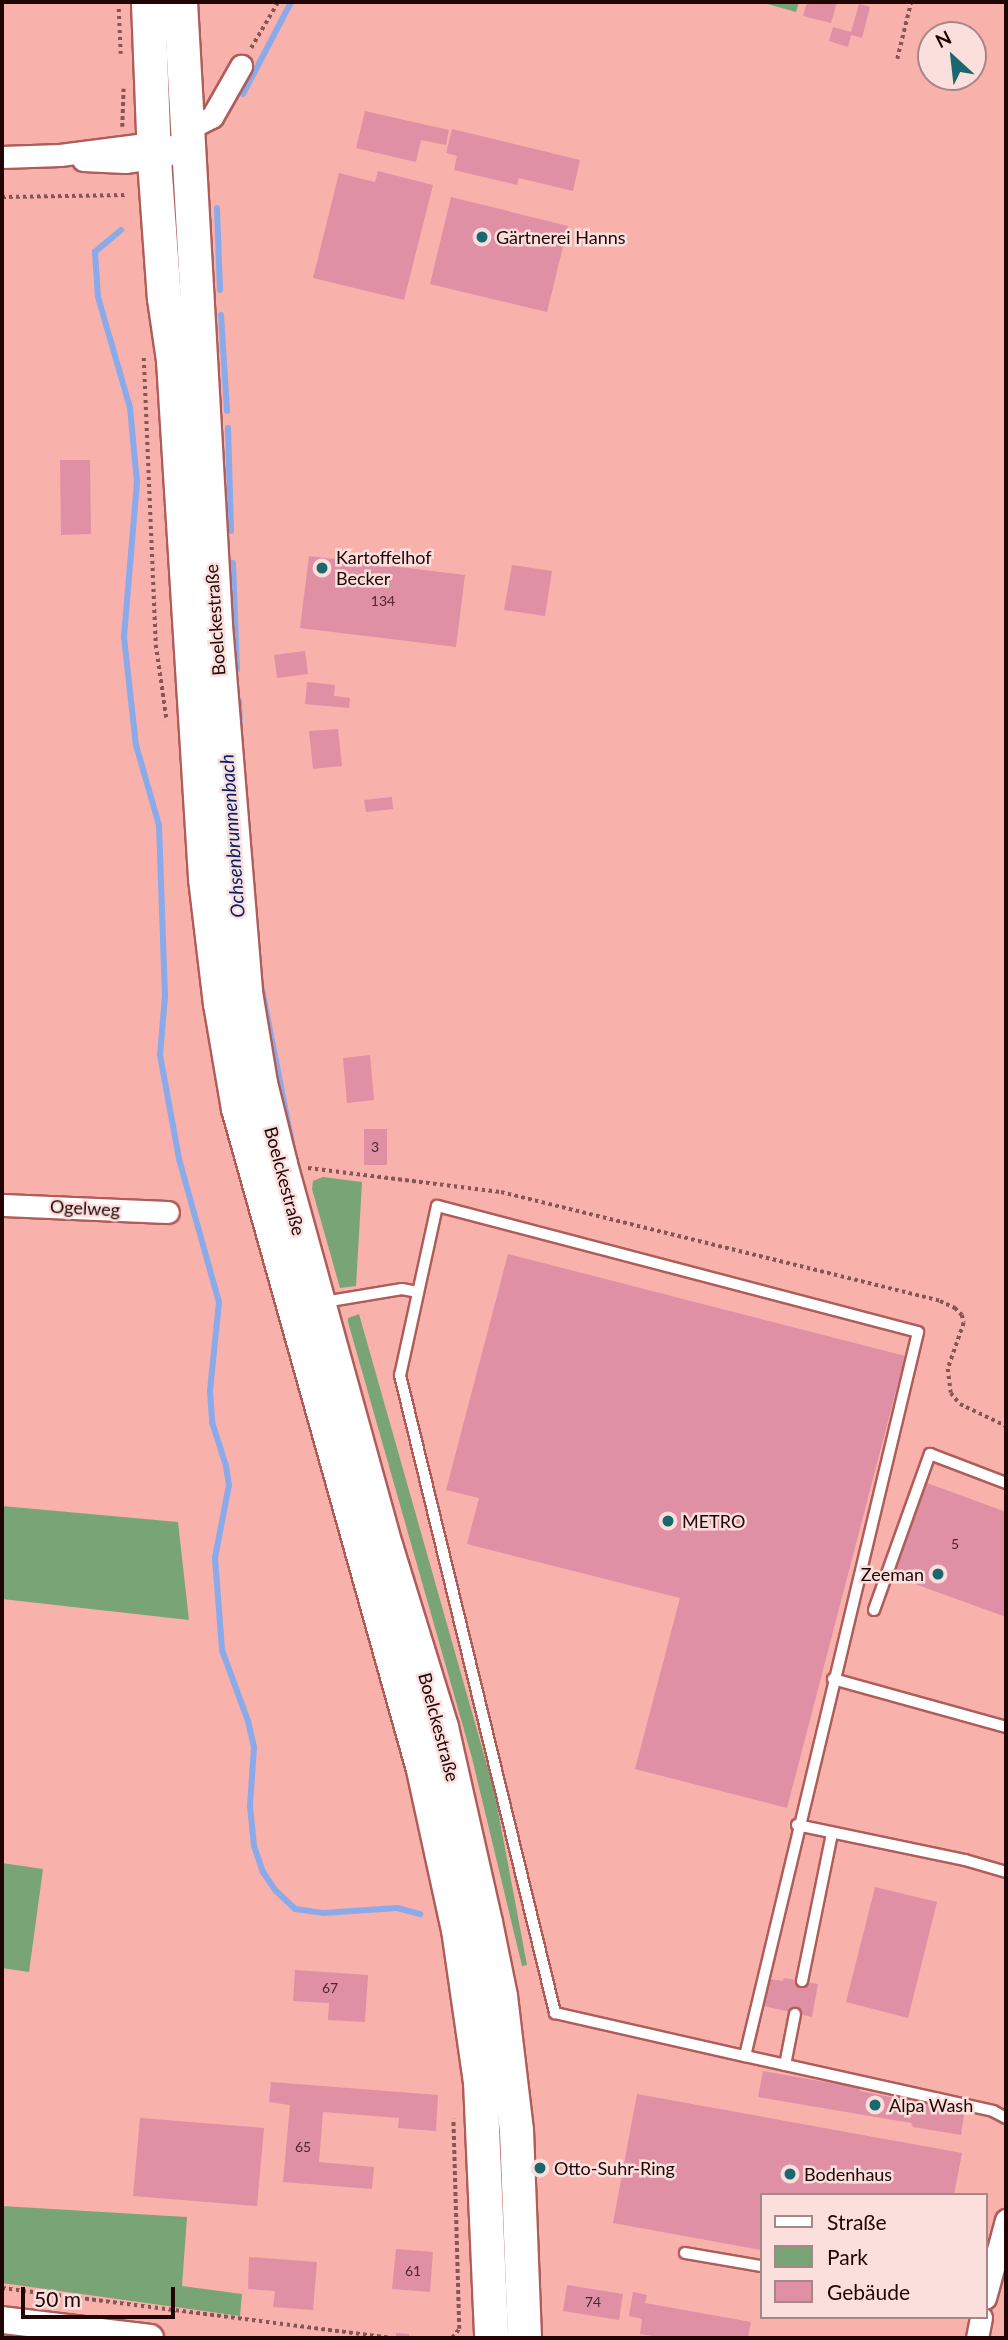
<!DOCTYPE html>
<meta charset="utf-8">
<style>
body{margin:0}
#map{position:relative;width:1008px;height:2340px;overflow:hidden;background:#f9b1ac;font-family:Lato,sans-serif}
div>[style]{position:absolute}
.green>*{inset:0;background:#79a476}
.stream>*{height:6px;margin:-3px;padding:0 3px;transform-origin:3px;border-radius:3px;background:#8aaaea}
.building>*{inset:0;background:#df90a4}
.path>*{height:3.5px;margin-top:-1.75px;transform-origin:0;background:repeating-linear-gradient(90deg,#875553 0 3.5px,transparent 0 7px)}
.roads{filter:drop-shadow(2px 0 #ae5d5a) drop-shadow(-2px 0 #ae5d5a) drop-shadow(0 2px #ae5d5a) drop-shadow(0 -2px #ae5d5a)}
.service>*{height:10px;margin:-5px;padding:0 5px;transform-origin:5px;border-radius:5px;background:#fff}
.minor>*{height:21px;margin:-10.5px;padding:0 10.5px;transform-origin:10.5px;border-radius:10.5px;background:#fff}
.tertiary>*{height:26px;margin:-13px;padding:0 13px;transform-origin:13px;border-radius:13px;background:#fff}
.primary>*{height:33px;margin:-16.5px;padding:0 16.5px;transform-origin:16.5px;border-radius:16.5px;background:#fff}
.dots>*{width:19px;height:19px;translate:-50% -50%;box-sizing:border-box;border:4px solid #fbdfdd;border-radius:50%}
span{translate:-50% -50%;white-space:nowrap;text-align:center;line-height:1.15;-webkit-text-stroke:5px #fbdfdd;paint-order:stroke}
.number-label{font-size:14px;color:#50272c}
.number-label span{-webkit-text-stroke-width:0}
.poi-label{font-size:18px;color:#210404}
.left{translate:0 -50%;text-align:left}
.right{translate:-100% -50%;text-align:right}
.street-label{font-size:18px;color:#210404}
.water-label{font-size:19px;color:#042168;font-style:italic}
.frame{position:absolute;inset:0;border:4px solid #210404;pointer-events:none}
.legend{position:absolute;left:760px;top:2193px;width:228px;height:126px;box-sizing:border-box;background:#fbdfdd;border:2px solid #a48786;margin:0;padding:9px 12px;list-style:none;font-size:21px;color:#210404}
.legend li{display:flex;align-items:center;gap:14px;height:35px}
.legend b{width:35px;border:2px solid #a48786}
.north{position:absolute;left:917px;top:21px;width:70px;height:70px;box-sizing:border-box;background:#fbdfdd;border:2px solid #a48786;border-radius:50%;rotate:333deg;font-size:19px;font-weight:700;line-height:28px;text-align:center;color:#210404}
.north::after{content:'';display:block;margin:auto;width:24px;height:32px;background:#1a676e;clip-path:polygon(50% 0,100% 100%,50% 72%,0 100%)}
.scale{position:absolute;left:21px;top:2287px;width:154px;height:32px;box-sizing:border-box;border:4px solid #210404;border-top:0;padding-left:9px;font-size:21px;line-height:24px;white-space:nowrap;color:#210404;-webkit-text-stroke:5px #fbdfdd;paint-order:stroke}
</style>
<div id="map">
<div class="green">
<i style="clip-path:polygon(760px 2px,799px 2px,796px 12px)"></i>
<i style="clip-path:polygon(323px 1177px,362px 1182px,356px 1286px,340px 1288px,312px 1189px,313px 1181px)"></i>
<i style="clip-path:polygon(359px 1314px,494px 1790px,527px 1965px,522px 1966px,472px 1758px,348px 1322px,348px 1318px)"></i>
<i style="clip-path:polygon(2px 1506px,178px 1522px,189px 1620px,2px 1599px)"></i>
<i style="clip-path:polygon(2px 1863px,43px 1869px,29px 1972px,2px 1968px)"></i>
<i style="clip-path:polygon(2px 2206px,187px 2217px,182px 2286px,242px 2294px,240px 2316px,2px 2283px)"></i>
</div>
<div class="stream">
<i style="left:243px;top:94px;width:104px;rotate:-62.4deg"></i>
<i style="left:217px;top:208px;width:82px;rotate:87.9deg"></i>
<i style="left:121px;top:230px;width:34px;rotate:140deg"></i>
<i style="left:95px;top:252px;width:45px;rotate:86.2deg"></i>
<i style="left:98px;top:297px;width:116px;rotate:73.9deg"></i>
<i style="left:130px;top:408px;width:74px;rotate:84.6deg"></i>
<i style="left:137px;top:482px;width:156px;rotate:94.8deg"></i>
<i style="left:124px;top:637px;width:109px;rotate:83.7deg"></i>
<i style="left:136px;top:745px;width:83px;rotate:74deg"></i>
<i style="left:159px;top:825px;width:171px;rotate:88deg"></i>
<i style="left:165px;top:996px;width:59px;rotate:94.8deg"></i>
<i style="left:160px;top:1055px;width:106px;rotate:79.6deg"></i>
<i style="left:179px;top:1159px;width:148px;rotate:74.4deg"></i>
<i style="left:219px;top:1302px;width:89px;rotate:95.8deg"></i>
<i style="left:210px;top:1391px;width:31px;rotate:86deg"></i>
<i style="left:212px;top:1422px;width:46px;rotate:72.3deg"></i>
<i style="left:226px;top:1466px;width:19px;rotate:81deg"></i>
<i style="left:229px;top:1485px;width:74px;rotate:100.9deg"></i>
<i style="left:215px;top:1558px;width:92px;rotate:85.6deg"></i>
<i style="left:222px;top:1650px;width:76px;rotate:69.9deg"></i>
<i style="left:248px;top:1721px;width:27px;rotate:77deg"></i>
<i style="left:254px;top:1747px;width:59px;rotate:93.9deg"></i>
<i style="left:250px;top:1806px;width:40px;rotate:84.3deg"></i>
<i style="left:254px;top:1846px;width:28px;rotate:71deg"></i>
<i style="left:263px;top:1872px;width:23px;rotate:56deg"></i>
<i style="left:276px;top:1891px;width:26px;rotate:43deg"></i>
<i style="left:295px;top:1909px;width:28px;rotate:8deg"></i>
<i style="left:323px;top:1913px;width:74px;rotate:-3.9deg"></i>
<i style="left:397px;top:1908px;width:24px;rotate:15deg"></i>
<i style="left:221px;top:315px;width:96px;rotate:86.4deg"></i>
<i style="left:228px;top:428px;width:103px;rotate:88.3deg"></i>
<i style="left:233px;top:563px;width:107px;rotate:87.9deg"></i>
<i style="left:239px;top:701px;width:30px;rotate:88deg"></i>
<i style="left:262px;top:989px;width:162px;rotate:79deg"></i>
</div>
<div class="building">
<i style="clip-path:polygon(807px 2px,837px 2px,831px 23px,803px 16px)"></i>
<i style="clip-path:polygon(859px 4px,870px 7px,862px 38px,851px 35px,848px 47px,829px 41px,833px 27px,851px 32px)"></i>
<i style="clip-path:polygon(365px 111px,449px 130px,446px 145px,421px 140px,416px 162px,356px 148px)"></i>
<i style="clip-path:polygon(452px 129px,580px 160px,573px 191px,519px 178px,517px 185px,454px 170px,457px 156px,446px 153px)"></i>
<i style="clip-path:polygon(378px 171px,433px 185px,404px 300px,313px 278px,339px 173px,375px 182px)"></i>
<i style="clip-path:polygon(451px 197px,568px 226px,547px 312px,430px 284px)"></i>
<i style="clip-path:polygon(60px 460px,90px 460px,91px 534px,61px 535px)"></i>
<i style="clip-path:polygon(309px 556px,465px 575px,456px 647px,300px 628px)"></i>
<i style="clip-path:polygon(512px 565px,552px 571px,545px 616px,504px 610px)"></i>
<i style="clip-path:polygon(305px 651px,308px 674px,277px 678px,274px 655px)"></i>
<i style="clip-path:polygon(307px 682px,335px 685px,334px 696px,350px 698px,349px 708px,305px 704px)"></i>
<i style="clip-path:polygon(338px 729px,342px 766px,313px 769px,309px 731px)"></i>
<i style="clip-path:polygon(392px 797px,393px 809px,366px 812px,364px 800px)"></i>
<i style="clip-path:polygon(370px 1055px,374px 1100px,347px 1103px,343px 1058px)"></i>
<i style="clip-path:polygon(364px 1129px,387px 1129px,387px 1165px,364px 1165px)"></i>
<i style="clip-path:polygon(508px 1254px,905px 1356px,787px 1808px,635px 1769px,680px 1598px,467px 1544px,479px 1498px,446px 1490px)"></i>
<i style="clip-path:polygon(927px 1483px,1006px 1512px,1006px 1617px,893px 1576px)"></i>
<i style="clip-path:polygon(875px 1887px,937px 1902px,908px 2018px,846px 2002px)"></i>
<i style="clip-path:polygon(295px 1970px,368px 1975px,365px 2022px,328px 2020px,329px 2003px,293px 2001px)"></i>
<i style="clip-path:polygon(784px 1978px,818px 1984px,812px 2017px,764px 2006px,769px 1979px,783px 1981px)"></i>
<i style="clip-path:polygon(763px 2071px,859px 2088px,860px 2091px,917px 2102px,965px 2108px,961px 2135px,913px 2127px,911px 2123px,758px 2097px)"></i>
<i style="clip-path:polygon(271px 2082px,438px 2095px,436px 2131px,398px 2128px,399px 2118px,323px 2112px,319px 2162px,374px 2167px,372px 2189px,283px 2182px,290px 2105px,269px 2102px)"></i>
<i style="clip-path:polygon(637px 2094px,962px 2153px,954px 2195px,761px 2195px,761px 2250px,613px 2223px)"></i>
<i style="clip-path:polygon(140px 2118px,264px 2128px,257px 2206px,133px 2196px)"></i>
<i style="clip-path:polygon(396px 2249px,433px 2252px,430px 2292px,392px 2289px)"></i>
<i style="clip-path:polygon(249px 2257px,317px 2262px,313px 2310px,273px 2307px,275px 2291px,248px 2289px)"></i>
<i style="clip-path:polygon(567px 2285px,623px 2294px,619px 2320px,563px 2311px)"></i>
<i style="clip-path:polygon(633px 2292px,647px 2295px,645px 2303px,751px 2322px,748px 2338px,664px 2338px,640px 2334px,642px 2319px,629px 2316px)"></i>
<i style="clip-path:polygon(396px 2333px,409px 2334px,409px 2338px,396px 2338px)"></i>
</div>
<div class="path">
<i style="left:119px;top:9px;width:45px;rotate:87.5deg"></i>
<i style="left:251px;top:48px;width:53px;rotate:-59.6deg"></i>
<i style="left:897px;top:59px;width:59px;rotate:-76.2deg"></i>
<i style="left:122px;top:127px;width:38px;rotate:-88deg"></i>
<i style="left:2px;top:197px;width:126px;rotate:-0.9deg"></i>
<i style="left:144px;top:358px;width:287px;rotate:87.6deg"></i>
<i style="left:156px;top:645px;width:77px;rotate:81.8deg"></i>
<i style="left:308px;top:1168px;width:194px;rotate:7.1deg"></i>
<i style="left:501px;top:1192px;width:452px;rotate:13.9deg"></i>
<i style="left:940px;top:1301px;width:17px;rotate:25deg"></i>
<i style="left:955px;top:1308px;width:10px;rotate:45deg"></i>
<i style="left:962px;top:1315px;width:8px;rotate:76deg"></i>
<i style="left:964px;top:1323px;width:49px;rotate:109.2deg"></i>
<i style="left:948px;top:1369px;width:24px;rotate:83deg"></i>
<i style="left:951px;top:1393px;width:14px;rotate:51deg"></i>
<i style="left:960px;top:1404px;width:51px;rotate:25.6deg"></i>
<i style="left:2px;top:2288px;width:391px;rotate:7.3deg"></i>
<i style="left:452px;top:2338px;width:11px;rotate:-52deg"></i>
<i style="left:459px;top:2329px;width:210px;rotate:-91.6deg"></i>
</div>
<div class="roads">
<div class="service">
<i style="left:324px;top:1302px;width:79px;rotate:-9.5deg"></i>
<i style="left:402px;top:1289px;width:15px;rotate:11deg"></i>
<i style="left:874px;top:1610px;width:166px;rotate:-70.3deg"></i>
<i style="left:930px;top:1454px;width:81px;rotate:20.9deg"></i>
<i style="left:833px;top:1679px;width:180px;rotate:15.5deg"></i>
<i style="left:797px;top:1825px;width:172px;rotate:11.8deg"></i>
<i style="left:965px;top:1860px;width:43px;rotate:16.3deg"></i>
<i style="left:802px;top:1981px;width:151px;rotate:-78.5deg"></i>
<i style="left:745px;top:2056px;width:744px;rotate:-76.56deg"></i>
<i style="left:918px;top:1332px;width:497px;rotate:-165.3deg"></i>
<i style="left:437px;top:1206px;width:173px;rotate:102.3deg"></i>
<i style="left:400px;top:1375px;width:657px;rotate:76.34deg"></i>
<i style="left:555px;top:2013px;width:195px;rotate:12.8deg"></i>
<i style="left:745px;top:2056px;width:254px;rotate:12.5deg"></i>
<i style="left:993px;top:2111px;width:15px;rotate:28deg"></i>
<i style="left:785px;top:2065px;width:52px;rotate:-78.9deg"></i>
<i style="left:685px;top:2253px;width:77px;rotate:9.7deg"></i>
</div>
<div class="minor">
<i style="left:187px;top:125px;width:11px;rotate:-5deg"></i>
<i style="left:198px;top:124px;width:16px;rotate:-27deg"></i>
<i style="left:212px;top:117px;width:59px;rotate:-60.4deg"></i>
<i style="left:2px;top:157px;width:58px;rotate:-2deg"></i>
<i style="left:60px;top:155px;width:94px;rotate:-7.4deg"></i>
<i style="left:153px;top:143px;width:36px;rotate:11deg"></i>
<i style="left:83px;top:160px;width:42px;rotate:2.7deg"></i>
<i style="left:125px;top:162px;width:41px;rotate:-8.3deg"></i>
<i style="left:2px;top:1205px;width:166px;rotate:2.4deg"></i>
<i style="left:985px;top:2298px;width:81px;rotate:-74.9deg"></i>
<i style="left:977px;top:2338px;width:21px;rotate:-79deg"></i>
</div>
<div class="tertiary">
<i style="left:2px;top:2320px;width:149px;rotate:6.9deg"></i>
</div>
<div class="primary">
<i style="left:148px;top:2px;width:158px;rotate:87.8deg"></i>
<i style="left:154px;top:160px;width:138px;rotate:85.9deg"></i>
<i style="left:164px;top:298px;width:63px;rotate:81.7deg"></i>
<i style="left:173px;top:360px;width:519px;rotate:86.46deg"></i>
<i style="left:205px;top:878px;width:126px;rotate:83.2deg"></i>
<i style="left:220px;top:1003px;width:107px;rotate:80.3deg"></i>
<i style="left:238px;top:1108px;width:686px;rotate:74.36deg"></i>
<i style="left:423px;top:1769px;width:164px;rotate:77.7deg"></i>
<i style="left:458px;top:1929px;width:154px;rotate:81.8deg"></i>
<i style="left:480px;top:2081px;width:257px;rotate:87.5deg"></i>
<i style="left:180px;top:2px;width:624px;rotate:86.78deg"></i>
<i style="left:215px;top:625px;width:368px;rotate:85.3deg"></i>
<i style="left:245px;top:992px;width:92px;rotate:80.6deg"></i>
<i style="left:260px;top:1083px;width:83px;rotate:76.1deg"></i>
<i style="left:280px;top:1164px;width:398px;rotate:74.6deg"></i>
<i style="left:386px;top:1548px;width:187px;rotate:72.9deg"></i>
<i style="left:441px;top:1727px;width:200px;rotate:77.3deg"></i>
<i style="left:485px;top:1922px;width:76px;rotate:78.5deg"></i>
<i style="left:500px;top:1996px;width:135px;rotate:83.2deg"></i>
<i style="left:516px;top:2130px;width:208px;rotate:87.8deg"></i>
</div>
</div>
<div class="dots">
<i style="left:482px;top:237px;background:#1a676e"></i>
<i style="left:322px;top:568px;background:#1a676e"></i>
<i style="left:668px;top:1521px;background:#1a676e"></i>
<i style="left:938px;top:1574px;background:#1a676e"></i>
<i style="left:875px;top:2105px;background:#1a676e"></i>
<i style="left:540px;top:2168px;background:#1a676e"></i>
<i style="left:790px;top:2174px;background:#1a676e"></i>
</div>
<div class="number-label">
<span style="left:383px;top:601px">134</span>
<span style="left:375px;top:1147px">3</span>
<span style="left:955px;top:1544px">5</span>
<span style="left:330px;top:1988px">67</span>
<span style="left:303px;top:2147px">65</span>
<span style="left:413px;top:2271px">61</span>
<span style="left:593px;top:2302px">74</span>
</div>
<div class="poi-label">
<span class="left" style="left:496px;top:237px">Gärtnerei Hanns</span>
<span class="left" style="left:336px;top:568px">Kartoffelhof<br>Becker</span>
<span class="left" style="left:682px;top:1521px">METRO</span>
<span class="right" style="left:924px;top:1574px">Zeeman</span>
<span class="left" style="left:889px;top:2105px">Alpa Wash</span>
<span class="left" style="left:554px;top:2168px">Otto-Suhr-Ring</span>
<span class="left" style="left:804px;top:2174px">Bodenhaus</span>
</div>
<div class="street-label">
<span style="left:215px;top:620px;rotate:-94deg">Boelckestraße</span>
<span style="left:285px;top:1181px;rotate:75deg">Boelckestraße</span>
<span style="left:85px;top:1208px;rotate:3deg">Ogelweg</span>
<span style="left:439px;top:1727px;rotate:75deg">Boelckestraße</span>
</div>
<div class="water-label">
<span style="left:232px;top:836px;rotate:-94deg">Ochsenbrunnenbach</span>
</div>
<div class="frame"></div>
<ul class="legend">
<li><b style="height:9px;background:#fff"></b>Straße</li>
<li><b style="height:19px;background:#79a476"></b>Park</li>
<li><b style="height:19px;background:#df90a4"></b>Gebäude</li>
</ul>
<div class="north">N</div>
<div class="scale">50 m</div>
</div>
